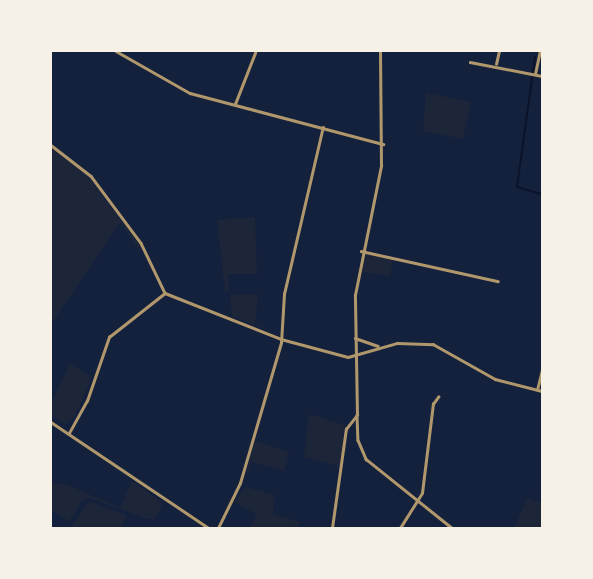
<!DOCTYPE html>
<style>
body{margin:0}
#map{position:relative;width:593px;height:579px;overflow:hidden;background:#14213d;font-family:"Varela Round",sans-serif}
div>[style]{position:absolute}
.green>*{inset:0;background:#1d2539}
.stream>*{height:2px;margin:-1px;padding:0 1px;transform-origin:1px;border-radius:1px;background:#0b132b}
.minor>*{height:2.5px;margin:-1.25px;padding:0 1.25px;transform-origin:1.25px;border-radius:1.25px;background:#b1986c}
span{translate:-50% -50%;white-space:nowrap;text-align:center;line-height:1.15;-webkit-text-stroke:7px #f6f1e7;paint-order:stroke}
.frame{position:absolute;inset:0;border:52px solid #f6f1e7;pointer-events:none}
</style>
<div id="map">
<div class="green">
<i style="clip-path:polygon(426px 93px,471px 102px,463px 139px,423px 131px)"></i>
<i style="clip-path:polygon(51px 146px,84px 171px,142px 248px,140px 250px,120px 223px,51px 324px)"></i>
<i style="clip-path:polygon(255px 217px,257px 274px,228px 274px,229px 291px,225px 292px,217px 220px)"></i>
<i style="clip-path:polygon(366px 253px,393px 258px,390px 276px,363px 272px,361px 278px)"></i>
<i style="clip-path:polygon(258px 294px,255px 324px,278px 333px,232px 317px,230px 295px)"></i>
<i style="clip-path:polygon(70px 364px,92px 377px,74px 418px,65px 424px,51px 416px,51px 403px)"></i>
<i style="clip-path:polygon(309px 414px,344px 425px,342px 467px,304px 457px)"></i>
<i style="clip-path:polygon(254px 440px,289px 452px,284px 471px,252px 462px,245px 480px)"></i>
<i style="clip-path:polygon(132px 481px,163px 503px,155px 519px,148px 519px,89px 498px,81px 502px,66px 528px,69px 521px,51px 510px,51px 482px,68px 485px,120px 508px)"></i>
<i style="clip-path:polygon(535px 482px,528px 498px,542px 503px,542px 528px,514px 528px)"></i>
<i style="clip-path:polygon(245px 487px,275px 495px,273px 514px,301px 522px,297px 528px,250px 527px,257px 514px,234px 502px)"></i>
<i style="clip-path:polygon(89px 501px,127px 516px,121px 528px,70px 528px)"></i>
</div>
<div class="stream">
<i style="left:535px;top:57px;width:131px;rotate:97.9deg"></i>
<i style="left:517px;top:187px;width:26px;rotate:16deg"></i>
</div>
<div class="minor">
<i style="left:116px;top:51px;width:85px;rotate:29.6deg"></i>
<i style="left:190px;top:93px;width:200px;rotate:14.8deg"></i>
<i style="left:470px;top:62px;width:73px;rotate:11deg"></i>
<i style="left:496px;top:64px;width:13px;rotate:-77deg"></i>
<i style="left:535px;top:74px;width:24px;rotate:-78deg"></i>
<i style="left:235px;top:104px;width:55px;rotate:-68.6deg"></i>
<i style="left:51px;top:145px;width:51px;rotate:37.8deg"></i>
<i style="left:91px;top:176px;width:84px;rotate:53.3deg"></i>
<i style="left:141px;top:243px;width:55px;rotate:64.4deg"></i>
<i style="left:361px;top:251px;width:140px;rotate:12.4deg"></i>
<i style="left:355px;top:338px;width:24px;rotate:19deg"></i>
<i style="left:537px;top:390px;width:21px;rotate:-76deg"></i>
<i style="left:357px;top:415px;width:25px;rotate:88deg"></i>
<i style="left:358px;top:440px;width:21px;rotate:67deg"></i>
<i style="left:366px;top:459px;width:110px;rotate:38.7deg"></i>
<i style="left:51px;top:422px;width:190px;rotate:33.9deg"></i>
<i style="left:69px;top:433px;width:37px;rotate:-61deg"></i>
<i style="left:87px;top:401px;width:68px;rotate:-71deg"></i>
<i style="left:109px;top:337px;width:71px;rotate:-38.2deg"></i>
<i style="left:165px;top:293px;width:125px;rotate:21.6deg"></i>
<i style="left:281px;top:339px;width:69px;rotate:15deg"></i>
<i style="left:348px;top:357px;width:51px;rotate:-15.9deg"></i>
<i style="left:397px;top:343px;width:36px;rotate:2deg"></i>
<i style="left:433px;top:344px;width:71px;rotate:29.4deg"></i>
<i style="left:495px;top:379px;width:49px;rotate:14.3deg"></i>
<i style="left:218px;top:528px;width:50px;rotate:-63.9deg"></i>
<i style="left:240px;top:483px;width:146px;rotate:-73.7deg"></i>
<i style="left:281px;top:343px;width:49px;rotate:-86.5deg"></i>
<i style="left:284px;top:294px;width:171px;rotate:-76.9deg"></i>
<i style="left:332px;top:528px;width:100px;rotate:-82deg"></i>
<i style="left:346px;top:429px;width:18px;rotate:-52deg"></i>
<i style="left:357px;top:415px;width:120px;rotate:-91deg"></i>
<i style="left:355px;top:295px;width:132px;rotate:-78.6deg"></i>
<i style="left:381px;top:166px;width:115px;rotate:-90.5deg"></i>
<i style="left:400px;top:528px;width:41px;rotate:-57.8deg"></i>
<i style="left:422px;top:493px;width:90px;rotate:-83deg"></i>
<i style="left:433px;top:404px;width:9px;rotate:-54deg"></i>
</div>
<div class="frame"></div>
</div>
